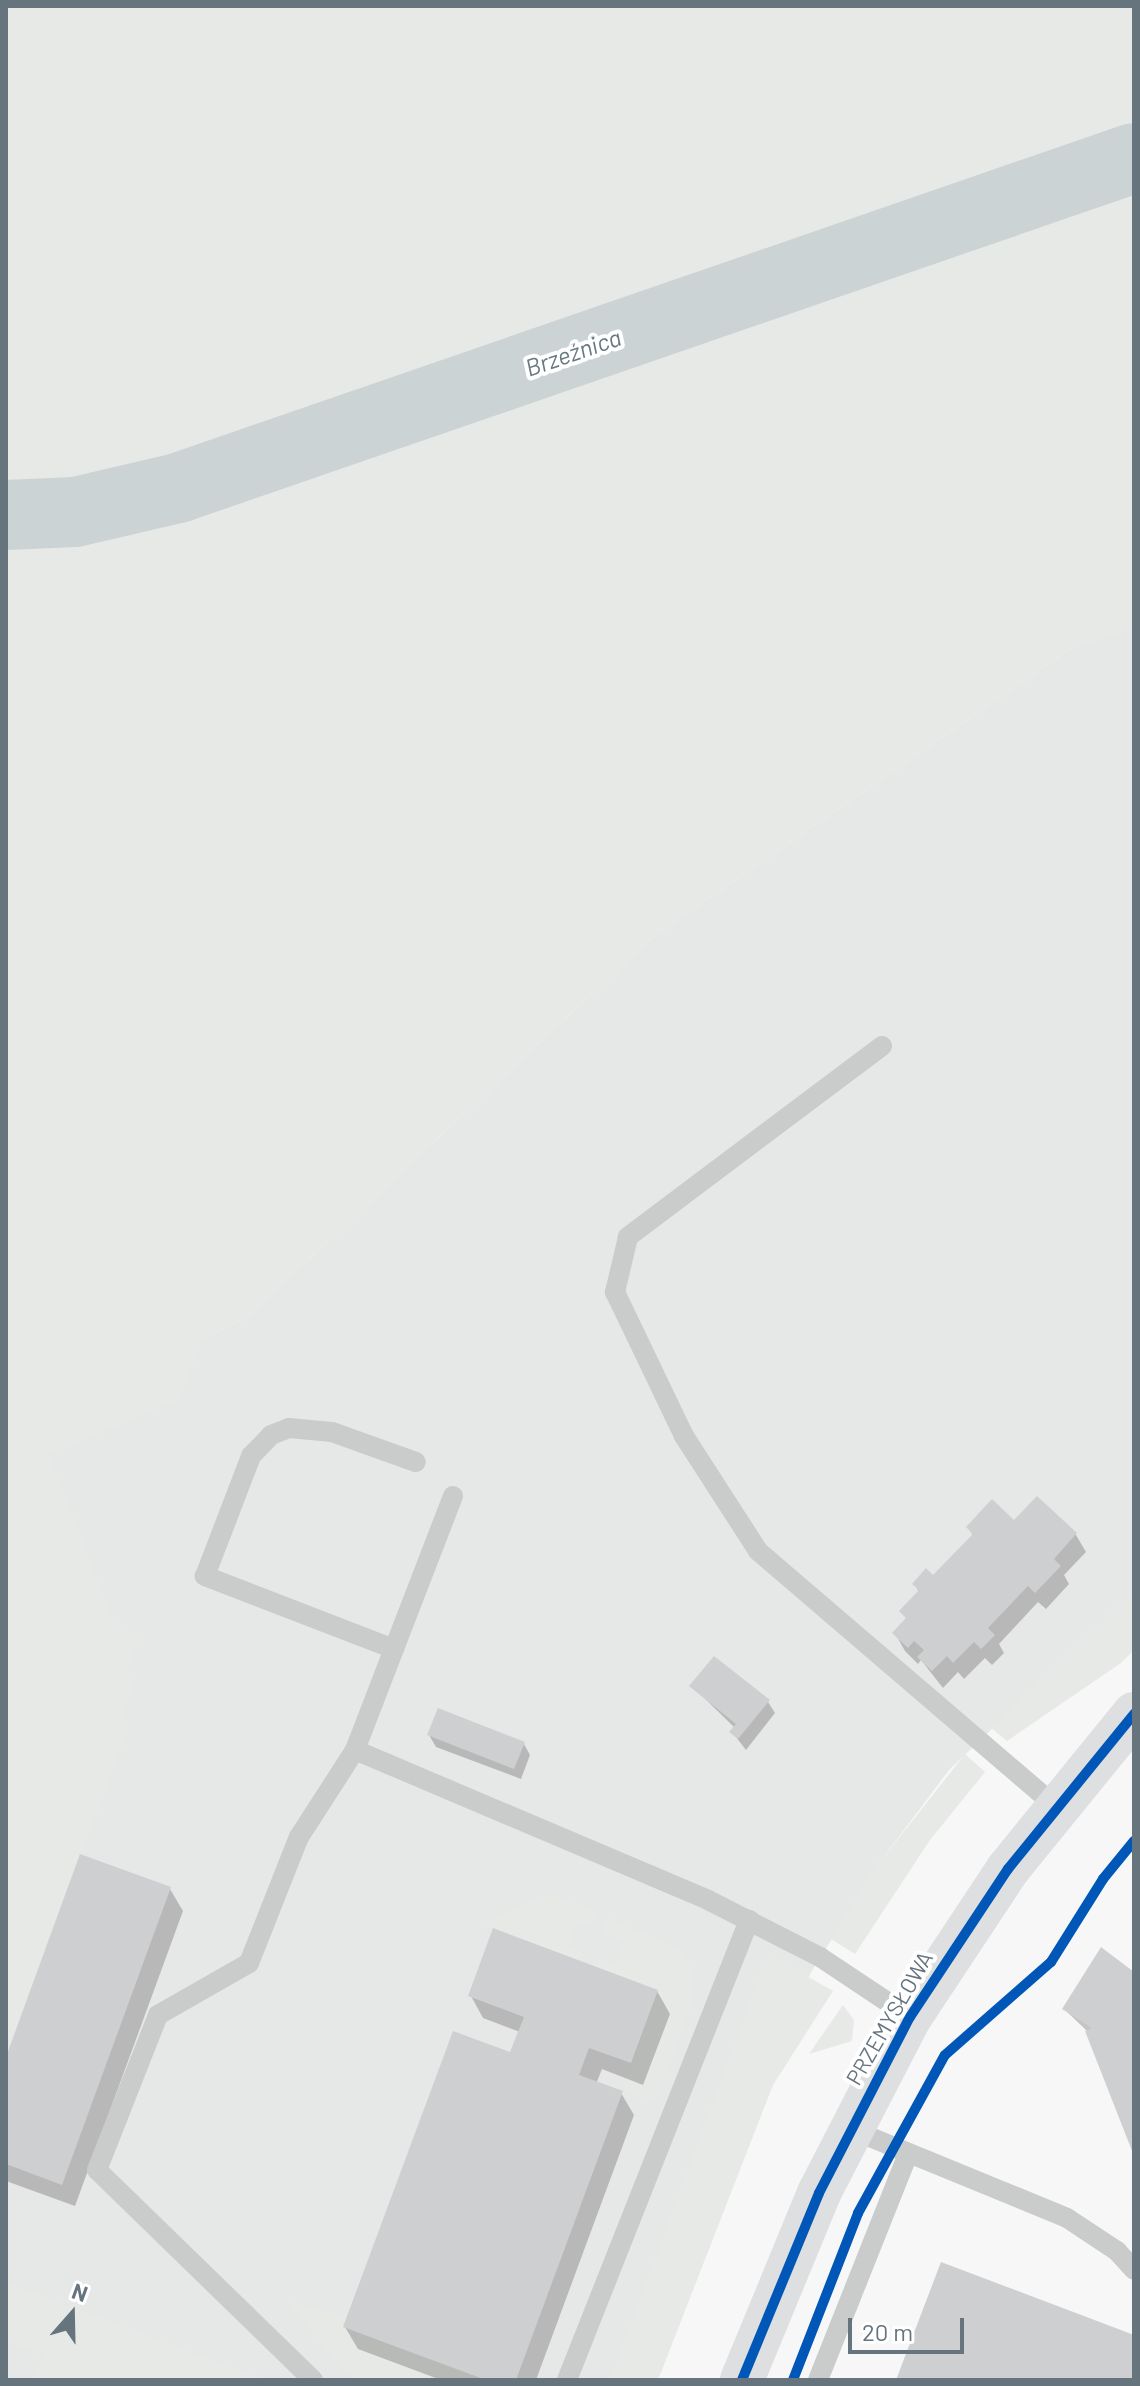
<!DOCTYPE html>
<meta charset="utf-8">
<style>
body{margin:0}
#map{position:relative;width:1140px;height:2386px;overflow:hidden;background:#f7f7f7;font-family:Barlow,sans-serif}
div>[style]{position:absolute}
.built>*{inset:0;background:#e6e7e7}
.green>*{inset:0;background:#e6e9e5}
.shadow>*{inset:0;background:#0003}
.river>*{height:70px;margin:-35px;padding:0 35px;transform-origin:35px;border-radius:35px;background:#ccd3d5}
.building>*{inset:0;background:#cecfd0}
.lane>*{height:20px;margin:-10px;padding:0 10px;transform-origin:10px;border-radius:10px;background:#cacccc}
.secondary>*{height:44px;margin:-22px;padding:0 22px;transform-origin:22px;border-radius:22px;background:#dedfe0}
.cycleway>*{height:10px;margin:-5px;padding:0 5px;transform-origin:5px;border-radius:5px;background:#0057b8}
span{translate:-50% -50%;white-space:nowrap;text-align:center;line-height:1.15;-webkit-text-stroke:8px #fff;paint-order:stroke}
.street-label{font-size:22px;color:#66747e}
.water-label{font-size:24px;color:#67787f;font-style:italic}
.frame{position:absolute;inset:0;border:8px solid #66747e;pointer-events:none}
.north{position:absolute;left:32px;top:2274px;width:80px;height:80px;-webkit-text-stroke:6px #fff;paint-order:stroke;rotate:20deg;font-size:22px;font-weight:700;line-height:32px;text-align:center;color:#66747e}
.north::after{content:'';display:block;margin:auto;width:28px;height:36px;background:#66747e;clip-path:polygon(50% 0,100% 100%,50% 72%,0 100%)}
.scale{position:absolute;left:848px;top:2318px;width:116px;height:36px;box-sizing:border-box;border:4px solid #66747e;border-top:0;padding-left:10px;font-size:24px;line-height:28px;white-space:nowrap;color:#66747e;-webkit-text-stroke:6px #fff;paint-order:stroke}
</style>
<div id="map">
<div class="built">
<i style="clip-path:polygon(1134px 626px,1134px 1593px,949px 1770px,880px 1862px,810px 1974px,624px 2380px,6px 2380px,6px 1429px,246px 1318px,649px 940px,1072px 648px)"></i>
</div>
<div class="green">
<i style="clip-path:polygon(6px 6px,1134px 6px,1134px 626px,1072px 648px,649px 940px,246px 1318px,203px 1338px,179px 1400px,49px 1455px,116px 1627px,140px 1636px,127px 1671px,137px 1675px,126px 1705px,128px 1730px,6px 2057px)"></i>
<i style="clip-path:polygon(1134px 1593px,1134px 1650px,1121px 1663px,1007px 1741px,991px 1728px)"></i>
<i style="clip-path:polygon(965px 1754px,985px 1772px,930px 1840px,855px 1954px,831px 1939px,880px 1862px)"></i>
<i style="clip-path:polygon(541px 1896px,564px 1898px,597px 1913px,591px 1928px,578px 1923px,568px 1947px,581px 1952px,578px 1960px,482px 1924px)"></i>
<i style="clip-path:polygon(608px 1917px,676px 1948px,695px 1971px,692px 2005px,655px 2102px,623px 2091px,658px 1990px,592px 1966px,595px 1958px,614px 1965px,623px 1941px,602px 1932px)"></i>
<i style="clip-path:polygon(773px 1957px,833px 1991px,773px 2085px,658px 2380px,610px 2380px,763px 1967px)"></i>
<i style="clip-path:polygon(843px 2005px,854px 2020px,852px 2041px,809px 2054px)"></i>
<i style="clip-path:polygon(6px 2282px,265px 2380px,34px 2380px,43px 2356px,6px 2341px)"></i>
<i style="clip-path:polygon(286px 2301px,346px 2317px,343px 2327px,486px 2380px,364px 2380px,347px 2374px)"></i>
</div>
<div class="shadow">
<i style="clip-path:polygon(1037px 1498px,1076px 1535px,1086px 1552px,1064px 1575px,1069px 1584px,1046px 1609px,1038px 1602px,999px 1644px,1004px 1653px,992px 1665px,985px 1658px,964px 1679px,958px 1672px,943px 1688px,921px 1660px,918px 1664px,905px 1651px,895px 1633px,907px 1620px,902px 1611px,920px 1593px,914px 1584px,933px 1578px,974px 1537px,968px 1527px,1014px 1523px)"></i>
<i style="clip-path:polygon(692px 1686px,768px 1702px,775px 1713px,746px 1750px,732px 1732px,735px 1728px)"></i>
<i style="clip-path:polygon(429px 1735px,524px 1744px,530px 1755px,521px 1779px,436px 1747px)"></i>
<i style="clip-path:polygon(170px 1889px,183px 1911px,75px 2206px,6px 2181px,6px 2063px)"></i>
<i style="clip-path:polygon(1101px 1950px,1134px 1975px,1134px 2151px,1087px 2031px,1064px 2009px)"></i>
<i style="clip-path:polygon(657px 1991px,670px 2014px,643px 2085px,602px 2069px,596px 2084px,621px 2093px,634px 2115px,536px 2380px,441px 2380px,358px 2349px,345px 2327px,511px 2055px,520px 2032px,483px 2018px,471px 1996px)"></i>
</div>
<div class="river">
<i style="left:6px;top:515px;width:69px;rotate:-2.5deg"></i>
<i style="left:75px;top:512px;width:106px;rotate:-13.1deg"></i>
<i style="left:178px;top:488px;width:1011px;rotate:-19.04deg"></i>
</div>
<div class="building">
<i style="clip-path:polygon(1037px 1496px,1077px 1533px,1054px 1559px,1061px 1566px,1035px 1593px,1028px 1586px,988px 1628px,995px 1635px,981px 1649px,974px 1642px,953px 1663px,947px 1656px,932px 1671px,917px 1657px,924px 1650px,914px 1641px,908px 1648px,892px 1633px,906px 1618px,899px 1611px,919px 1590px,912px 1584px,926px 1568px,933px 1575px,973px 1534px,966px 1527px,992px 1499px,1014px 1520px)"></i>
<i style="clip-path:polygon(714px 1656px,770px 1700px,738px 1739px,729px 1732px,736px 1724px,689px 1686px)"></i>
<i style="clip-path:polygon(438px 1708px,525px 1742px,514px 1769px,427px 1735px)"></i>
<i style="clip-path:polygon(80px 1854px,171px 1887px,62px 2185px,6px 2164px,6px 2057px)"></i>
<i style="clip-path:polygon(493px 1928px,658px 1990px,631px 2063px,589px 2048px,579px 2075px,623px 2091px,516px 2380px,486px 2380px,343px 2327px,453px 2031px,510px 2052px,524px 2017px,468px 1996px)"></i>
<i style="clip-path:polygon(1101px 1947px,1134px 1972px,1134px 2156px,1085px 2031px,1092px 2028px,1062px 2009px)"></i>
<i style="clip-path:polygon(941px 2262px,1134px 2335px,1134px 2380px,896px 2380px)"></i>
</div>
<div class="lane">
<i style="left:882px;top:1046px;width:318px;rotate:143.1deg"></i>
<i style="left:628px;top:1237px;width:57px;rotate:103.3deg"></i>
<i style="left:615px;top:1292px;width:160px;rotate:64.4deg"></i>
<i style="left:684px;top:1436px;width:137px;rotate:57.2deg"></i>
<i style="left:758px;top:1551px;width:392px;rotate:40.6deg"></i>
<i style="left:453px;top:1496px;width:272px;rotate:111.1deg"></i>
<i style="left:355px;top:1750px;width:384px;rotate:23deg"></i>
<i style="left:708px;top:1900px;width:126px;rotate:27deg"></i>
<i style="left:820px;top:1957px;width:108px;rotate:33.7deg"></i>
<i style="left:394px;top:1649px;width:203px;rotate:-158.9deg"></i>
<i style="left:205px;top:1576px;width:129px;rotate:-69deg"></i>
<i style="left:251px;top:1456px;width:29px;rotate:-46deg"></i>
<i style="left:271px;top:1435px;width:19px;rotate:-21deg"></i>
<i style="left:289px;top:1428px;width:43px;rotate:5.3deg"></i>
<i style="left:332px;top:1432px;width:89px;rotate:19.7deg"></i>
<i style="left:848px;top:2128px;width:237px;rotate:22.3deg"></i>
<i style="left:1067px;top:2218px;width:60px;rotate:33.4deg"></i>
<i style="left:1117px;top:2251px;width:25px;rotate:48deg"></i>
<i style="left:313px;top:2380px;width:301px;rotate:-135.8deg"></i>
<i style="left:97px;top:2170px;width:167px;rotate:-68.5deg"></i>
<i style="left:158px;top:2015px;width:105px;rotate:-29.7deg"></i>
<i style="left:249px;top:1963px;width:136px;rotate:-68.4deg"></i>
<i style="left:299px;top:1837px;width:103px;rotate:-57.2deg"></i>
<i style="left:567px;top:2380px;width:495px;rotate:-68.4deg"></i>
<i style="left:818px;top:2380px;width:243px;rotate:-68.3deg"></i>
</div>
<div class="secondary">
<i style="left:742px;top:2380px;width:202px;rotate:-67.6deg"></i>
<i style="left:819px;top:2193px;width:198px;rotate:-62.7deg"></i>
<i style="left:910px;top:2017px;width:178px;rotate:-56.5deg"></i>
<i style="left:1008px;top:1869px;width:200px;rotate:-50.9deg"></i>
</div>
<div class="cycleway">
<i style="left:742px;top:2380px;width:202px;rotate:-67.6deg"></i>
<i style="left:819px;top:2193px;width:198px;rotate:-62.7deg"></i>
<i style="left:910px;top:2017px;width:178px;rotate:-56.5deg"></i>
<i style="left:1008px;top:1869px;width:200px;rotate:-50.9deg"></i>
<i style="left:793px;top:2380px;width:179px;rotate:-68.7deg"></i>
<i style="left:858px;top:2213px;width:180px;rotate:-61.2deg"></i>
<i style="left:945px;top:2055px;width:141px;rotate:-41.3deg"></i>
<i style="left:1051px;top:1962px;width:98px;rotate:-57.9deg"></i>
<i style="left:1103px;top:1879px;width:49px;rotate:-50.8deg"></i>
</div>
<div class="street-label">
<span style="left:889px;top:2018px;rotate:-60deg">PRZEMYSŁOWA</span>
</div>
<div class="water-label">
<span style="left:573px;top:352px;rotate:-19deg">Brzeźnica</span>
</div>
<div class="frame"></div>
<div class="north">N</div>
<div class="scale">20 m</div>
</div>
